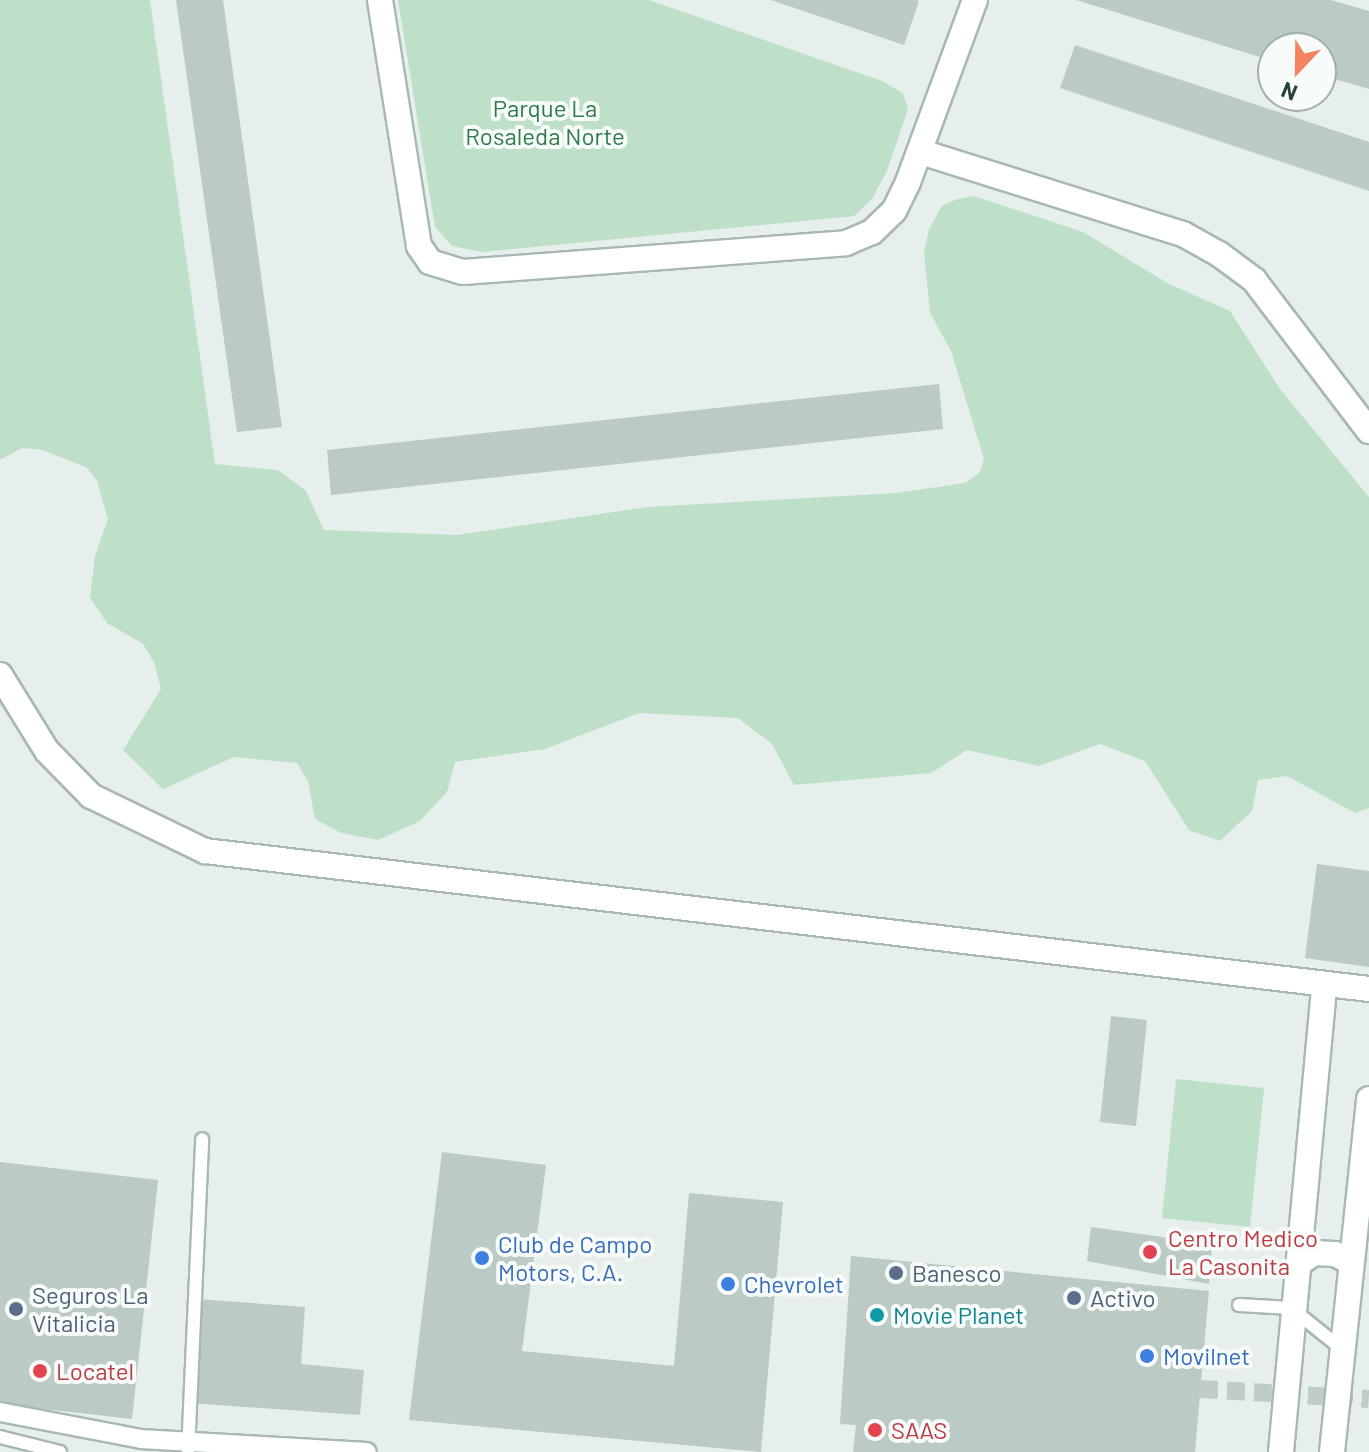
<!DOCTYPE html>
<style>
body{margin:0}
#map{position:relative;width:1369px;height:1452px;overflow:hidden;background:#e6efeb;font-family:Barlow,sans-serif}
div>[style]{position:absolute}
.green>*{inset:0;background:#bfe0c8}
.building>*{inset:0;background:#bbcac4}
.pedestrian-tunnel>*{height:18px;margin-top:-9px;transform-origin:0;background:repeating-linear-gradient(90deg,#bfccc8 0 18px,transparent 0 27px)}
.roads{filter:drop-shadow(2px 0 #a8b8b2) drop-shadow(-2px 0 #a8b8b2) drop-shadow(0 2px #a8b8b2) drop-shadow(0 -2px #a8b8b2)}
.service>*{height:12px;margin:-6px;padding:0 6px;transform-origin:6px;border-radius:6px;background:#fff}
.pedestrian>*{height:18px;margin:-9px;padding:0 9px;transform-origin:9px;border-radius:9px;background:#fff}
.minor>*{height:24px;margin:-12px;padding:0 12px;transform-origin:12px;border-radius:12px;background:#fff}
.dots>*{width:22px;height:22px;translate:-50% -50%;box-sizing:border-box;border:4px solid #f7fbf9;border-radius:50%}
span{translate:-50% -50%;white-space:nowrap;text-align:center;line-height:1.15;-webkit-text-stroke:8px #f7fbf9;paint-order:stroke}
.park-label{font-size:24px;color:#2d7a4b}
.health-label{font-size:24px;color:#be3a42}
.left{translate:0 -50%;text-align:left}
.shop-label{font-size:24px;color:#366cbe}
.service-label{font-size:24px;color:#4e5e75}
.culture-label{font-size:24px;color:#0d838f}
.north{position:absolute;left:1257px;top:32px;width:80px;height:80px;box-sizing:border-box;background:#f7fbf9;border:2px solid #a3b1ad;border-radius:50%;rotate:202deg;font-size:22px;font-weight:700;line-height:32px;text-align:center;color:#24423a}
.north::after{content:'';display:block;margin:auto;width:28px;height:36px;background:#f4845f;clip-path:polygon(50% 0,100% 100%,50% 72%,0 100%)}
</style>
<div id="map">
<div class="green">
<i style="clip-path:polygon(0 0,150px 0,215px 464px,278px 470px,306px 491px,324px 530px,457px 535px,648px 507px,896px 493px,965px 483px,980px 472px,984px 459px,951px 351px,930px 313px,924px 252px,929px 229px,942px 206px,957px 199px,974px 196px,1083px 232px,1169px 284px,1230px 311px,1280px 389px,1369px 497px,1369px 808px,1355px 813px,1287px 776px,1258px 780px,1252px 811px,1220px 841px,1189px 830px,1145px 761px,1100px 744px,1039px 766px,967px 750px,931px 773px,794px 785px,772px 744px,738px 718px,639px 713px,545px 749px,455px 762px,447px 792px,420px 821px,378px 840px,341px 833px,315px 819px,308px 781px,297px 763px,234px 757px,163px 789px,123px 750px,161px 689px,154px 662px,143px 644px,107px 623px,90px 598px,95px 556px,108px 519px,97px 481px,86px 467px,42px 450px,22px 448px,0 460px)"></i>
<i style="clip-path:polygon(398px 0,649px 0,882px 81px,903px 93px,908px 109px,887px 171px,872px 199px,854px 216px,482px 252px,452px 246px,435px 227px)"></i>
<i style="clip-path:polygon(1176px 1079px,1264px 1088px,1250px 1227px,1162px 1218px)"></i>
</div>
<div class="building">
<i style="clip-path:polygon(176px 0,223px 0,282px 427px,237px 432px)"></i>
<i style="clip-path:polygon(771px 0,915px 0,919px 1px,904px 45px)"></i>
<i style="clip-path:polygon(1076px 0,1331px 0,1369px 11px,1369px 89px,1321px 75px,1321px 48px,1273px 48px,1273px 61px)"></i>
<i style="clip-path:polygon(1075px 45px,1369px 142px,1369px 191px,1060px 88px)"></i>
<i style="clip-path:polygon(939px 384px,943px 429px,331px 495px,327px 450px)"></i>
<i style="clip-path:polygon(1317px 864px,1369px 871px,1369px 967px,1305px 958px)"></i>
<i style="clip-path:polygon(1111px 1016px,1147px 1020px,1136px 1126px,1100px 1122px)"></i>
<i style="clip-path:polygon(442px 1152px,546px 1165px,522px 1351px,674px 1366px,689px 1193px,783px 1202px,761px 1452px,409px 1420px)"></i>
<i style="clip-path:polygon(0 1162px,158px 1180px,132px 1419px,0 1404px)"></i>
<i style="clip-path:polygon(1091px 1227px,1212px 1244px,1209px 1284px,1087px 1261px)"></i>
<i style="clip-path:polygon(851px 1256px,1209px 1291px,1195px 1452px,853px 1452px,856px 1425px,840px 1424px)"></i>
<i style="clip-path:polygon(197px 1299px,305px 1307px,301px 1364px,364px 1370px,360px 1415px,190px 1403px)"></i>
</div>
<div class="pedestrian-tunnel">
<i style="left:1200px;top:1389px;width:169px;rotate:3.4deg"></i>
</div>
<div class="roads">
<div class="service">
<i style="left:1239px;top:1305px;width:52px;rotate:3.3deg"></i>
<i style="left:1291px;top:1308px;width:65px;rotate:38.8deg"></i>
<i style="left:0;top:1437px;width:62px;rotate:14deg"></i>
<i style="left:188px;top:1452px;width:313px;rotate:-87.4deg"></i>
</div>
<div class="pedestrian">
<i style="left:0;top:1412px;width:144px;rotate:10.8deg"></i>
<i style="left:141px;top:1439px;width:226px;rotate:3.3deg"></i>
</div>
<div class="minor">
<i style="left:380px;top:0;width:249px;rotate:81deg"></i>
<i style="left:419px;top:246px;width:19px;rotate:55deg"></i>
<i style="left:430px;top:262px;width:34px;rotate:17deg"></i>
<i style="left:463px;top:272px;width:384px;rotate:-4.3deg"></i>
<i style="left:846px;top:243px;width:28px;rotate:-23deg"></i>
<i style="left:872px;top:232px;width:30px;rotate:-44deg"></i>
<i style="left:894px;top:211px;width:32px;rotate:-64deg"></i>
<i style="left:908px;top:182px;width:194px;rotate:-69.8deg"></i>
<i style="left:921px;top:152px;width:275px;rotate:17.4deg"></i>
<i style="left:1183px;top:234px;width:41px;rotate:29.1deg"></i>
<i style="left:1219px;top:254px;width:44px;rotate:36.6deg"></i>
<i style="left:1254px;top:280px;width:190px;rotate:52.7deg"></i>
<i style="left:0;top:675px;width:89px;rotate:58.3deg"></i>
<i style="left:47px;top:751px;width:63px;rotate:45.6deg"></i>
<i style="left:91px;top:796px;width:127px;rotate:25.8deg"></i>
<i style="left:205px;top:851px;width:1172px;rotate:6.76deg"></i>
<i style="left:1301px;top:1262px;width:16px;rotate:-35deg"></i>
<i style="left:1314px;top:1253px;width:21px;rotate:3deg"></i>
<i style="left:1335px;top:1254px;width:17px;rotate:28deg"></i>
<i style="left:1281px;top:1452px;width:468px;rotate:-84.7deg"></i>
<i style="left:1332px;top:1452px;width:355px;rotate:-84deg"></i>
</div>
</div>
<div class="dots">
<i style="left:1150px;top:1252px;background:#e0444e"></i>
<i style="left:482px;top:1258px;background:#3f7fe0"></i>
<i style="left:896px;top:1273px;background:#5c6f8a"></i>
<i style="left:728px;top:1284px;background:#3f7fe0"></i>
<i style="left:1074px;top:1298px;background:#5c6f8a"></i>
<i style="left:16px;top:1309px;background:#5c6f8a"></i>
<i style="left:877px;top:1315px;background:#0f9aa8"></i>
<i style="left:1147px;top:1356px;background:#3f7fe0"></i>
<i style="left:40px;top:1371px;background:#e0444e"></i>
<i style="left:875px;top:1430px;background:#e0444e"></i>
</div>
<div class="park-label">
<span style="left:545px;top:122px">Parque La<br>Rosaleda Norte</span>
</div>
<div class="health-label">
<span class="left" style="left:1168px;top:1252px">Centro Medico<br>La Casonita</span>
<span class="left" style="left:56px;top:1371px">Locatel</span>
<span class="left" style="left:891px;top:1430px">SAAS</span>
</div>
<div class="shop-label">
<span class="left" style="left:498px;top:1258px">Club de Campo<br>Motors, C.A.</span>
<span class="left" style="left:744px;top:1284px">Chevrolet</span>
<span class="left" style="left:1163px;top:1356px">Movilnet</span>
</div>
<div class="service-label">
<span class="left" style="left:912px;top:1273px">Banesco</span>
<span class="left" style="left:32px;top:1309px">Seguros La<br>Vitalicia</span>
<span class="left" style="left:1090px;top:1298px">Activo</span>
</div>
<div class="culture-label">
<span class="left" style="left:893px;top:1315px">Movie Planet</span>
</div>
<div class="north">N</div>
</div>
